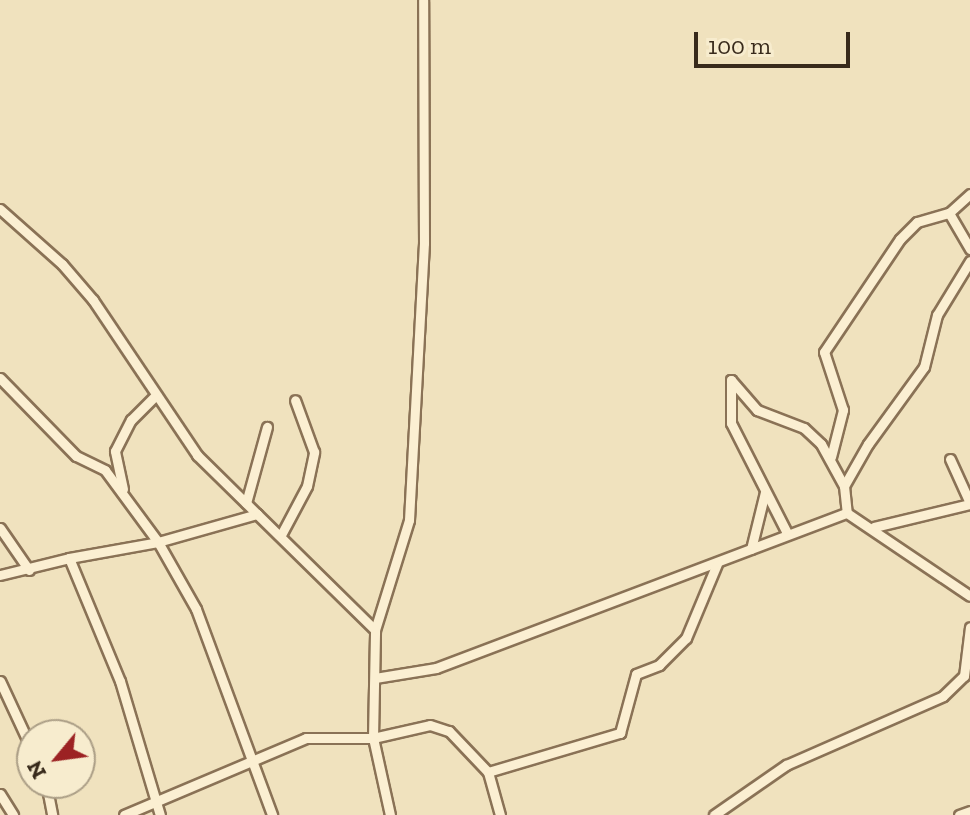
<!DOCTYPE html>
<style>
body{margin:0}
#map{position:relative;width:970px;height:815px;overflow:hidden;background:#f0e2be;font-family:"Zilla Slab",serif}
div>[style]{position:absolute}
.roads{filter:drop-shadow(2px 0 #8a7256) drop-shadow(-2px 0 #8a7256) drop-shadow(0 2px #8a7256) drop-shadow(0 -2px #8a7256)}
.street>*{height:9px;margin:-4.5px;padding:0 4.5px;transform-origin:4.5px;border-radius:4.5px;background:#fbefd2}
span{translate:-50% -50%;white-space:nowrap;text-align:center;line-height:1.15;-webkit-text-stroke:6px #f7ecce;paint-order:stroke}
.north{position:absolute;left:16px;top:719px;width:80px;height:80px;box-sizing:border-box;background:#f7ecce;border:2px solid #ab9e86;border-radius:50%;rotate:241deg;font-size:22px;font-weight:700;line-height:32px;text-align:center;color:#382a1b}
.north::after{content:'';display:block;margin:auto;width:28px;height:36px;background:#9c2223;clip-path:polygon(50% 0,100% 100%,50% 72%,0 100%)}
.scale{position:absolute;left:694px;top:32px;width:156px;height:36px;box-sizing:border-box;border:4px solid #382a1b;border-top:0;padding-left:10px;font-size:24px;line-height:28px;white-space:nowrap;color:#382a1b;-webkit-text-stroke:6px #f7ecce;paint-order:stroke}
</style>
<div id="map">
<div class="roads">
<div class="street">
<i style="left:970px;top:194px;width:28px;rotate:138deg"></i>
<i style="left:949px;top:213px;width:42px;rotate:59.7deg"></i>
<i style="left:0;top:209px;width:83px;rotate:41.6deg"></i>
<i style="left:62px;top:264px;width:48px;rotate:49.3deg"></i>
<i style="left:93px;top:300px;width:187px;rotate:56.1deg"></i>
<i style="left:197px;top:455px;width:84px;rotate:44.5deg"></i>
<i style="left:257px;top:514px;width:103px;rotate:164.2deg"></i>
<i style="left:158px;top:542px;width:89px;rotate:-126.4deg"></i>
<i style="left:105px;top:470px;width:32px;rotate:-154deg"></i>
<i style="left:76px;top:456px;width:109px;rotate:-134.3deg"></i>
<i style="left:731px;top:380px;width:40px;rotate:49deg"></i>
<i style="left:757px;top:410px;width:50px;rotate:21deg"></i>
<i style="left:804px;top:428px;width:23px;rotate:43deg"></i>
<i style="left:821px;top:444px;width:48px;rotate:61.3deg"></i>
<i style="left:844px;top:486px;width:27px;rotate:84deg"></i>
<i style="left:731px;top:380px;width:43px;rotate:90deg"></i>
<i style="left:731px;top:423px;width:123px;rotate:63deg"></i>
<i style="left:831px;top:457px;width:49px;rotate:-75.7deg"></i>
<i style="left:843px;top:410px;width:61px;rotate:-108.1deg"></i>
<i style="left:824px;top:352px;width:136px;rotate:-56.1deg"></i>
<i style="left:900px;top:239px;width:24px;rotate:-45deg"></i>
<i style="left:917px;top:222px;width:33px;rotate:-16deg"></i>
<i style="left:950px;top:459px;width:48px;rotate:65.6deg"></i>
<i style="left:844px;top:486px;width:48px;rotate:-60.3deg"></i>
<i style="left:868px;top:444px;width:95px;rotate:-54deg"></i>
<i style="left:924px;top:367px;width:54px;rotate:-76deg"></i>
<i style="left:937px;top:315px;width:63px;rotate:-58.6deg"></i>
<i style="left:123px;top:489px;width:39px;rotate:-102deg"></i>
<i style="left:115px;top:451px;width:35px;rotate:-63deg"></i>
<i style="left:131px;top:420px;width:35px;rotate:-45deg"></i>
<i style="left:246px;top:503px;width:79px;rotate:-74.6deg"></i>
<i style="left:257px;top:514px;width:165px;rotate:44.5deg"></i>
<i style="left:874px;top:527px;width:99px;rotate:-13.5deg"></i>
<i style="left:0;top:528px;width:51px;rotate:55.4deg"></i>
<i style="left:281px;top:535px;width:55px;rotate:-62deg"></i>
<i style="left:307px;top:486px;width:35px;rotate:-78deg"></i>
<i style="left:314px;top:452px;width:55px;rotate:-110.1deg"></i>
<i style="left:751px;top:549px;width:59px;rotate:-76.2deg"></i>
<i style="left:69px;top:558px;width:90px;rotate:-10.2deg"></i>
<i style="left:158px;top:542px;width:77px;rotate:60.4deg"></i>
<i style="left:196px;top:609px;width:220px;rotate:69.7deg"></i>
<i style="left:0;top:575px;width:71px;rotate:-13.8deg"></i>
<i style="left:69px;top:558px;width:133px;rotate:67.5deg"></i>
<i style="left:120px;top:681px;width:140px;rotate:73.4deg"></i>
<i style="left:375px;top:678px;width:62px;rotate:-9.3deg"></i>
<i style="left:436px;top:668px;width:439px;rotate:-20.7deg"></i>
<i style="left:847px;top:513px;width:148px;rotate:34deg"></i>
<i style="left:0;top:681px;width:76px;rotate:65.1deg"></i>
<i style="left:488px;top:772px;width:138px;rotate:-16.5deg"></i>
<i style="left:620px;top:733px;width:61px;rotate:-74.8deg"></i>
<i style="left:636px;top:674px;width:25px;rotate:-21deg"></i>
<i style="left:659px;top:665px;width:38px;rotate:-45deg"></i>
<i style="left:686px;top:638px;width:80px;rotate:-67.3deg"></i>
<i style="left:46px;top:783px;width:33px;rotate:79deg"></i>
<i style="left:0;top:794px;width:25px;rotate:58deg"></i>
<i style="left:124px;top:815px;width:198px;rotate:-22.9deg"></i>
<i style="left:306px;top:738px;width:67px"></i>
<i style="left:373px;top:738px;width:58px;rotate:-12.8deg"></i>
<i style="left:430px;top:725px;width:20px;rotate:18deg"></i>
<i style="left:449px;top:731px;width:57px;rotate:46.4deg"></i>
<i style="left:488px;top:772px;width:45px;rotate:74.4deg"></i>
<i style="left:390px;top:815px;width:79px;rotate:-102.4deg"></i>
<i style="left:373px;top:738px;width:108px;rotate:-88.9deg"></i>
<i style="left:375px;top:630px;width:115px;rotate:-72.8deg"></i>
<i style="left:409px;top:520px;width:277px;rotate:-86.9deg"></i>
<i style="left:424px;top:243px;width:243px;rotate:-90.2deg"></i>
<i style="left:714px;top:815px;width:88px;rotate:-34.8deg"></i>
<i style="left:786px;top:765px;width:171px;rotate:-23.7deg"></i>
<i style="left:943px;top:696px;width:29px;rotate:-44deg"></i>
<i style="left:964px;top:676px;width:49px;rotate:-83deg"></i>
<i style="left:959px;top:815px;width:12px;rotate:-20deg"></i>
</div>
</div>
<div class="north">N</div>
<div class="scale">100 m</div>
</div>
